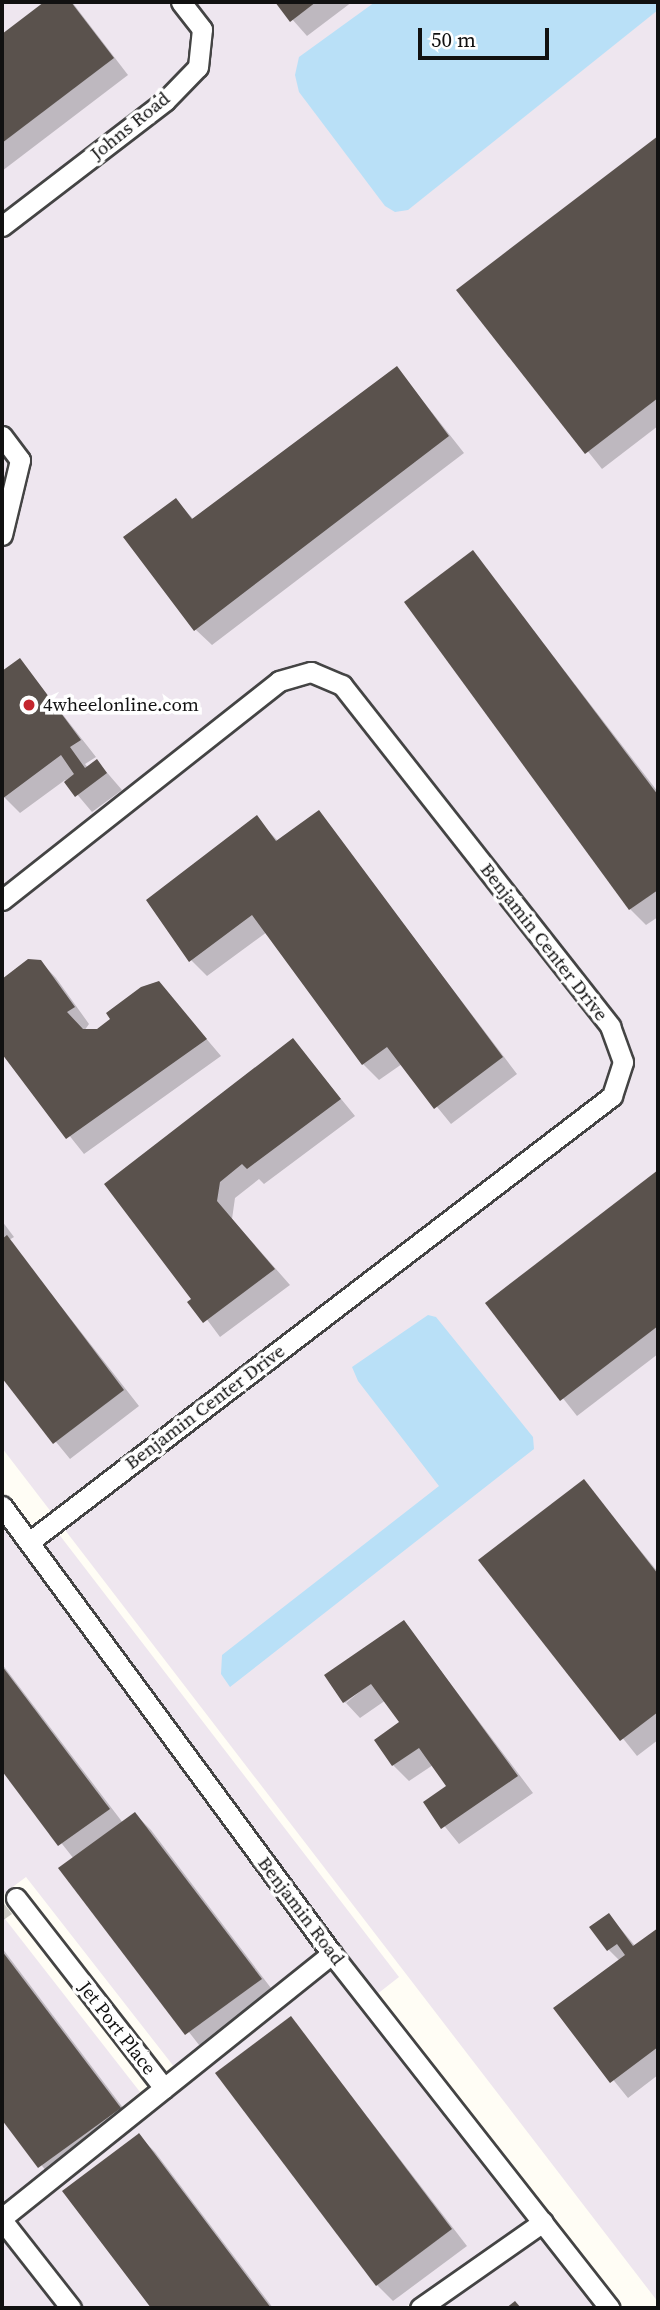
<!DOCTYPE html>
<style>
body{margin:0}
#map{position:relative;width:660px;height:2310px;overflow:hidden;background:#fffdf5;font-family:"Source Serif 4",serif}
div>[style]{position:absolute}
.industrial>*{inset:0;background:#eee6ef}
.water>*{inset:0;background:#b9e0f7}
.shadow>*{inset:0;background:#0003}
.building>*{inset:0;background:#5a524d}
.roads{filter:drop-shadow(2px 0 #444) drop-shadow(-2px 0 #444) drop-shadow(0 2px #444) drop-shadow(0 -2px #444)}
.minor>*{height:19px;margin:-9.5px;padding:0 9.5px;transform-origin:9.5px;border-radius:9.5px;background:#fff}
.dots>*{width:19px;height:19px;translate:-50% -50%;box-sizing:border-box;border:4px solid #fff;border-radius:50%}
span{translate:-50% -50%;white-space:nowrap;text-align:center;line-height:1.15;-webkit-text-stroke:7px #fff;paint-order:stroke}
.street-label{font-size:19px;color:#111}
.poi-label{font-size:19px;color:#111}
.left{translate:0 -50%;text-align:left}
.frame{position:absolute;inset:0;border:4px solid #111;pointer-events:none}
.scale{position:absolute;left:418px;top:28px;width:131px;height:32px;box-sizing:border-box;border:4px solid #111;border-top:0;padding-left:9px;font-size:21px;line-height:24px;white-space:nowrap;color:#111;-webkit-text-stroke:5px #fff;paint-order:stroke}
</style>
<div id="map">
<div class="industrial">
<i style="clip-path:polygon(2px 2px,658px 2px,658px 2302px,2px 1448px)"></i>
<i style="clip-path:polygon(2px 1521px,319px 1951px,175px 2068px,26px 1877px,2px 1895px)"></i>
<i style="clip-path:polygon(58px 1533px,399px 1977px,376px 1995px,42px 1545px)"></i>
<i style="clip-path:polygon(2px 1915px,140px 2092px,2px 2205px)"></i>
<i style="clip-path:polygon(331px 1967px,529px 2219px,404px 2308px,83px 2308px,14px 2221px)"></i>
<i style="clip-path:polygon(2px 2235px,60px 2308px,2px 2308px)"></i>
<i style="clip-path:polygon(542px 2235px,599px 2308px,437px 2308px,467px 2286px)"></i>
</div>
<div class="water">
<i style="clip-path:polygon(375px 2px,658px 2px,658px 10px,408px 210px,395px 212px,385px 206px,299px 92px,295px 75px,299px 57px)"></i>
<i style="clip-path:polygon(428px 1315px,436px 1317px,533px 1437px,534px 1449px,230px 1687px,221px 1674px,222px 1655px,439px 1486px,358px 1381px,352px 1367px)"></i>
</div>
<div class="shadow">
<i style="clip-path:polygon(46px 2px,72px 2px,128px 75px,2px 171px,2px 36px)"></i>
<i style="clip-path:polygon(277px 2px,352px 2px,307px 36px)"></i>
<i style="clip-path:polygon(658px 138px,658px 426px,602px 469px,459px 290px)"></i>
<i style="clip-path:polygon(397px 368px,464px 453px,212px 645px,195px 629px,176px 500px,194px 520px)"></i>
<i style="clip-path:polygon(473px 552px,658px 792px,658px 917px,646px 925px,630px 909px)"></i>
<i style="clip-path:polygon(20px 660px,96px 757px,85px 764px,88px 768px,97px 761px,122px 790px,92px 812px,65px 780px,20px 813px,2px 795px,2px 673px)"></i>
<i style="clip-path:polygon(319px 813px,517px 1074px,451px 1124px,402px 1064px,379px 1080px,363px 1064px,267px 932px,207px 976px,191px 960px,256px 818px,278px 841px)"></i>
<i style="clip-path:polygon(29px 961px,40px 961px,56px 978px,89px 1024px,84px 1031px,97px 1030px,159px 983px,221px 1056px,84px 1154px,2px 1051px,2px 981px)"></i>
<i style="clip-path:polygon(293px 1040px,355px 1116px,264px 1184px,259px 1179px,235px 1198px,232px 1219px,290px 1285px,220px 1337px,106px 1184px)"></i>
<i style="clip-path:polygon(658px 1172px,658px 1354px,577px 1416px,488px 1303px)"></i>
<i style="clip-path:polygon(2px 1221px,14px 1237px,9px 1240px,139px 1406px,70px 1459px,2px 1376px)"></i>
<i style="clip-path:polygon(584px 1482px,658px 1572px,658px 1740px,637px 1756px,481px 1560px)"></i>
<i style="clip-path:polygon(404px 1622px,533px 1793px,459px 1844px,425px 1802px,448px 1786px,433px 1765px,409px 1781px,393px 1765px,402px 1722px,386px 1700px,360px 1718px,346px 1703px,377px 1677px,345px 1703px,326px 1676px)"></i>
<i style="clip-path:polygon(2px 1664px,123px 1823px,135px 1814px,151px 1830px,277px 1996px,203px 2050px,61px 1869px,74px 1859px,2px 1768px)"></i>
<i style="clip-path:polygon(2px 1901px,12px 1914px,2px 1921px)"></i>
<i style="clip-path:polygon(609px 1915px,636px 1947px,658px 1930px,658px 2075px,628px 2098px,555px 2008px,620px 1961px,609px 1950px)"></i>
<i style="clip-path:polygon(2px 1948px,136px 2125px,56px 2183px,2px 2117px)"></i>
<i style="clip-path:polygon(291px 2018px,467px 2246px,393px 2301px,377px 2285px)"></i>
<i style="clip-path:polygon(139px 2136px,155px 2152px,273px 2308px,153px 2308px,65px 2191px)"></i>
</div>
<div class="building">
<i style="clip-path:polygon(44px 2px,71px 2px,114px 58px,2px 143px,2px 34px)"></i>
<i style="clip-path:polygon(275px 2px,316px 2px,290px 22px)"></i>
<i style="clip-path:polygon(658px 136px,658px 398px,585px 454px,456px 290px)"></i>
<i style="clip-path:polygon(397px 366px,449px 436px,194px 631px,123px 537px,176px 498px,192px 519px)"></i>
<i style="clip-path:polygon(473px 550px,658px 795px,658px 890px,629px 910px,404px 602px)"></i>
<i style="clip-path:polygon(20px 658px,81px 740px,70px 747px,85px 768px,97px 759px,107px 773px,75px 797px,64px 782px,74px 774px,61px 755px,2px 799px,2px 671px)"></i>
<i style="clip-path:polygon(319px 810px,503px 1057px,434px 1109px,387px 1047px,362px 1065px,252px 915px,189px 962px,146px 900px,257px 815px,276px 841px)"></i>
<i style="clip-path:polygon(28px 959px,41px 960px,75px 1007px,67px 1012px,83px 1029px,97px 1029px,110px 1019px,106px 1013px,141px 987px,159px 981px,207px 1039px,66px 1139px,2px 1054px,2px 979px)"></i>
<i style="clip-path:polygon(293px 1038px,341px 1099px,247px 1169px,242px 1164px,220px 1182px,217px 1201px,275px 1269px,203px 1323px,187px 1302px,191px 1299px,104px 1184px)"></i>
<i style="clip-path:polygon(658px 1170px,658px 1326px,560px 1401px,485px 1303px)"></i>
<i style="clip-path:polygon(7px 1235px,124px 1390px,53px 1444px,2px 1378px,2px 1239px)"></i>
<i style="clip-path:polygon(584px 1479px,658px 1574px,658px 1712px,620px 1741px,478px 1560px)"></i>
<i style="clip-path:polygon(404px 1620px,518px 1776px,441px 1829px,423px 1802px,446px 1786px,419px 1748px,392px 1766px,374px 1740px,399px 1722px,371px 1684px,343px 1703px,324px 1675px)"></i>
<i style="clip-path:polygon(2px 1666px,110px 1809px,58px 1846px,2px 1771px)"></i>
<i style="clip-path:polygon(135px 1812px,262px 1979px,185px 2035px,58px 1868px)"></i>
<i style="clip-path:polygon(609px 1913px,633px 1946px,658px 1928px,658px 2047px,610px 2083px,553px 2008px,625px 1955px,617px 1944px,607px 1951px,589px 1927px)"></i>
<i style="clip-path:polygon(2px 1951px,121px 2108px,38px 2168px,2px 2120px)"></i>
<i style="clip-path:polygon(291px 2016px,452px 2229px,376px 2286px,215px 2073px)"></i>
<i style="clip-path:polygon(138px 2134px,139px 2133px,271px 2308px,151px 2308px,62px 2191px)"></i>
<i style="clip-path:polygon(515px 2301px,521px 2308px,506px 2308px)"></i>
</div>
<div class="roads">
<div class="minor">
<i style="left:2px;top:226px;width:205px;rotate:-37.5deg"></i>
<i style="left:165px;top:101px;width:47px;rotate:-45.9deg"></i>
<i style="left:198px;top:67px;width:38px;rotate:-84deg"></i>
<i style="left:202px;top:29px;width:34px;rotate:-128deg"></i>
<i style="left:2px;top:436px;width:30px;rotate:53deg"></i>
<i style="left:20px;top:460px;width:77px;rotate:103.5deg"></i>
<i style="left:2px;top:900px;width:353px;rotate:-38.3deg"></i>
<i style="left:279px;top:681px;width:33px;rotate:-16deg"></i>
<i style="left:311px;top:672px;width:34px;rotate:23deg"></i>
<i style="left:342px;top:685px;width:434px;rotate:51.8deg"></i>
<i style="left:610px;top:1026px;width:38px;rotate:70deg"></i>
<i style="left:623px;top:1062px;width:36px;rotate:108deg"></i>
<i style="left:612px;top:1096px;width:734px;rotate:142.58deg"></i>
<i style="left:2px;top:1506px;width:556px;rotate:53.62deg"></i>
<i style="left:332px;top:1954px;width:450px;rotate:51.9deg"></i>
<i style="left:16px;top:1898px;width:241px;rotate:52.1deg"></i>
<i style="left:2px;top:2218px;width:423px;rotate:-38.7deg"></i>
<i style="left:2px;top:2220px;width:112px;rotate:51.9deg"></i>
<i style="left:420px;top:2308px;width:150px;rotate:-35deg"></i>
</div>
</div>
<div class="dots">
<i style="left:29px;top:705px;background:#c4262e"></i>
</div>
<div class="street-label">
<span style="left:130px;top:126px;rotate:-39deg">Johns Road</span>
<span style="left:544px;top:942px;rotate:52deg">Benjamin Center Drive</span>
<span style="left:205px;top:1407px;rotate:-37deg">Benjamin Center Drive</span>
<span style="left:301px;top:1911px;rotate:53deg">Benjamin Road</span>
<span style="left:117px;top:2028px;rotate:52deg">Jet Port Place</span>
</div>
<div class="poi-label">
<span class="left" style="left:43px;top:705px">4wheelonline.com</span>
</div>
<div class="frame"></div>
<div class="scale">50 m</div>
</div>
